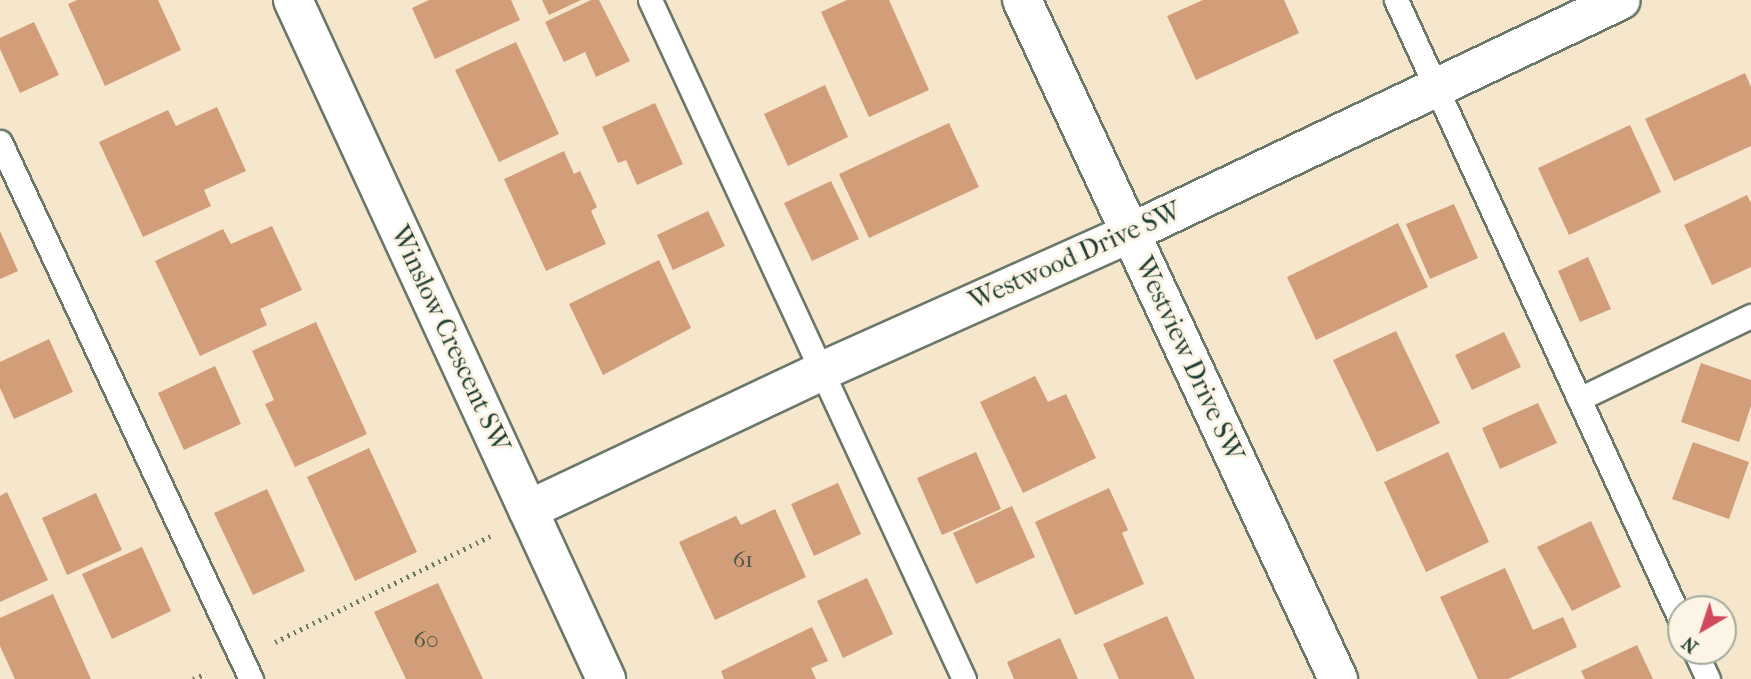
<!DOCTYPE html>
<style>
body{margin:0}
#map{position:relative;width:1751px;height:679px;overflow:hidden;background:#f5e6cc;font-family:"IM FELL French Canon",serif}
div>[style]{position:absolute}
.building>*{inset:0;background:#d29e7a}
.path>*{height:4.5px;margin-top:-2.25px;transform-origin:0;background:repeating-linear-gradient(90deg,#6a7869 0 2px,transparent 0 7px)}
.roads{filter:drop-shadow(2px 0 #6a7869) drop-shadow(-2px 0 #6a7869) drop-shadow(0 2px #6a7869) drop-shadow(0 -2px #6a7869)}
.service>*{height:23px;margin:-11.5px;padding:0 11.5px;transform-origin:11.5px;border-radius:11.5px;background:#fff}
.minor>*{height:38px;margin:-19px;padding:0 19px;transform-origin:19px;border-radius:19px;background:#fff}
span{translate:-50% -50%;white-space:nowrap;text-align:center;line-height:1.15;-webkit-text-stroke:6px #fcf5e5;paint-order:stroke}
.number-label{font-size:23px;color:#4c5546}
.number-label span{-webkit-text-stroke-width:0}
.street-label{font-size:26px;color:#1f3d34}
.north{position:absolute;left:1667px;top:595px;width:70px;height:70px;box-sizing:border-box;background:#fcf5e5;border:2px solid #a4ab9e;border-radius:50%;rotate:219deg;font-size:19px;font-weight:700;line-height:28px;text-align:center;color:#1f3d34}
.north::after{content:'';display:block;margin:auto;width:24px;height:32px;background:#d1495b;clip-path:polygon(50% 0,100% 100%,50% 72%,0 100%)}
</style>
<div id="map">
<div class="building">
<i style="clip-path:polygon(77px 0,158px 0,181px 50px,105px 86px,68px 4px)"></i>
<i style="clip-path:polygon(429px 0,511px 0,520px 20px,435px 59px,412px 8px)"></i>
<i style="clip-path:polygon(542px 0,581px 0,549px 15px)"></i>
<i style="clip-path:polygon(591px 0,599px 0,630px 61px,596px 77px,585px 52px,564px 62px,545px 22px)"></i>
<i style="clip-path:polygon(847px 0,889px 0,929px 90px,869px 117px,821px 12px)"></i>
<i style="clip-path:polygon(1203px 0,1284px 0,1299px 33px,1196px 80px,1167px 16px)"></i>
<i style="clip-path:polygon(34px 22px,59px 75px,20px 93px,0 49px,0 38px)"></i>
<i style="clip-path:polygon(516px 42px,559px 134px,499px 162px,455px 70px)"></i>
<i style="clip-path:polygon(1745px 73px,1751px 87px,1751px 146px,1674px 181px,1645px 119px)"></i>
<i style="clip-path:polygon(825px 85px,848px 137px,788px 166px,764px 114px)"></i>
<i style="clip-path:polygon(655px 103px,683px 164px,637px 185px,626px 160px,618px 163px,602px 127px)"></i>
<i style="clip-path:polygon(217px 107px,246px 171px,204px 190px,211px 206px,143px 237px,99px 142px,168px 110px,176px 126px)"></i>
<i style="clip-path:polygon(949px 123px,979px 187px,869px 238px,839px 174px)"></i>
<i style="clip-path:polygon(1630px 125px,1661px 192px,1569px 235px,1538px 168px)"></i>
<i style="clip-path:polygon(564px 151px,574px 174px,580px 171px,597px 207px,591px 211px,606px 244px,546px 271px,504px 179px)"></i>
<i style="clip-path:polygon(831px 181px,859px 239px,812px 261px,784px 203px)"></i>
<i style="clip-path:polygon(1747px 195px,1751px 203px,1751px 267px,1712px 285px,1684px 225px)"></i>
<i style="clip-path:polygon(1454px 204px,1478px 258px,1430px 279px,1406px 224px)"></i>
<i style="clip-path:polygon(708px 211px,725px 246px,673px 270px,657px 235px)"></i>
<i style="clip-path:polygon(1398px 223px,1428px 287px,1316px 340px,1287px 277px)"></i>
<i style="clip-path:polygon(272px 226px,302px 290px,260px 309px,267px 325px,200px 356px,155px 261px,223px 229px,231px 244px)"></i>
<i style="clip-path:polygon(0 231px,18px 271px,0 279px)"></i>
<i style="clip-path:polygon(1588px 257px,1611px 309px,1580px 322px,1558px 271px)"></i>
<i style="clip-path:polygon(659px 260px,691px 328px,603px 375px,569px 304px)"></i>
<i style="clip-path:polygon(316px 322px,367px 434px,295px 467px,265px 404px,274px 400px,252px 351px)"></i>
<i style="clip-path:polygon(1396px 331px,1440px 423px,1377px 452px,1333px 360px)"></i>
<i style="clip-path:polygon(1504px 332px,1521px 367px,1472px 390px,1455px 355px)"></i>
<i style="clip-path:polygon(49px 339px,73px 392px,14px 419px,0 388px,0 362px)"></i>
<i style="clip-path:polygon(1701px 363px,1751px 380px,1751px 406px,1739px 442px,1681px 422px)"></i>
<i style="clip-path:polygon(215px 366px,241px 424px,184px 450px,158px 393px)"></i>
<i style="clip-path:polygon(1035px 376px,1048px 402px,1066px 394px,1096px 458px,1023px 493px,980px 402px)"></i>
<i style="clip-path:polygon(1538px 403px,1557px 443px,1500px 469px,1482px 428px)"></i>
<i style="clip-path:polygon(1693px 442px,1749px 462px,1729px 519px,1672px 499px)"></i>
<i style="clip-path:polygon(369px 448px,417px 552px,355px 581px,307px 477px)"></i>
<i style="clip-path:polygon(976px 452px,1001px 509px,942px 535px,917px 478px)"></i>
<i style="clip-path:polygon(1448px 452px,1489px 542px,1426px 572px,1384px 482px)"></i>
<i style="clip-path:polygon(838px 483px,861px 534px,814px 556px,791px 504px)"></i>
<i style="clip-path:polygon(1109px 488px,1128px 530px,1122px 533px,1144px 584px,1075px 615px,1035px 522px)"></i>
<i style="clip-path:polygon(267px 489px,305px 571px,253px 595px,214px 513px)"></i>
<i style="clip-path:polygon(7px 492px,48px 580px,0 602px,0 496px)"></i>
<i style="clip-path:polygon(96px 493px,122px 550px,67px 575px,42px 518px)"></i>
<i style="clip-path:polygon(1012px 506px,1035px 557px,976px 584px,953px 533px)"></i>
<i style="clip-path:polygon(775px 509px,806px 577px,715px 620px,679px 542px,736px 516px,741px 525px)"></i>
<i style="clip-path:polygon(1591px 521px,1621px 587px,1572px 611px,1537px 547px)"></i>
<i style="clip-path:polygon(142px 547px,171px 611px,112px 639px,82px 574px)"></i>
<i style="clip-path:polygon(1505px 568px,1533px 630px,1563px 617px,1577px 647px,1508px 679px,1478px 679px,1440px 597px)"></i>
<i style="clip-path:polygon(867px 578px,893px 634px,843px 658px,817px 601px)"></i>
<i style="clip-path:polygon(438px 583px,483px 679px,406px 679px,374px 612px)"></i>
<i style="clip-path:polygon(53px 594px,91px 679px,15px 679px,0 646px,0 618px)"></i>
<i style="clip-path:polygon(1167px 616px,1195px 679px,1119px 679px,1103px 644px)"></i>
<i style="clip-path:polygon(812px 627px,828px 661px,811px 668px,816px 679px,724px 679px,721px 671px)"></i>
<i style="clip-path:polygon(1060px 638px,1078px 679px,1014px 679px,1007px 662px)"></i>
<i style="clip-path:polygon(1637px 645px,1653px 679px,1585px 679px,1581px 671px)"></i>
</div>
<div class="path">
<i style="left:275px;top:642px;width:240px;rotate:-26.2deg"></i>
<i style="left:193px;top:679px;width:14px;rotate:-25deg"></i>
</div>
<div class="roads">
<div class="service">
<i style="left:650px;top:0;width:748px;rotate:65.18deg"></i>
<i style="left:1396px;top:0;width:683px;rotate:65.35deg"></i>
<i style="left:0;top:142px;width:593px;rotate:64.95deg"></i>
<i style="left:1579px;top:399px;width:191px;rotate:-25.8deg"></i>
<i style="left:1695px;top:651px;width:31px;rotate:65deg"></i>
</div>
<div class="minor">
<i style="left:293px;top:0;width:748px;rotate:65.25deg"></i>
<i style="left:1022px;top:0;width:749px;rotate:65.04deg"></i>
<i style="left:528px;top:510px;width:325px;rotate:-25.3deg"></i>
<i style="left:822px;top:371px;width:338px;rotate:-24.1deg"></i>
<i style="left:1130px;top:233px;width:543px;rotate:-25.39deg"></i>
</div>
</div>
<div class="number-label">
<span style="left:743px;top:560px">61</span>
<span style="left:426px;top:640px">60</span>
</div>
<div class="street-label">
<span style="left:1075px;top:256px;rotate:-24deg">Westwood Drive SW</span>
<span style="left:450px;top:339px;rotate:65deg">Winslow Crescent SW</span>
<span style="left:1189px;top:359px;rotate:65deg">Westview Drive SW</span>
</div>
<div class="north">N</div>
</div>
